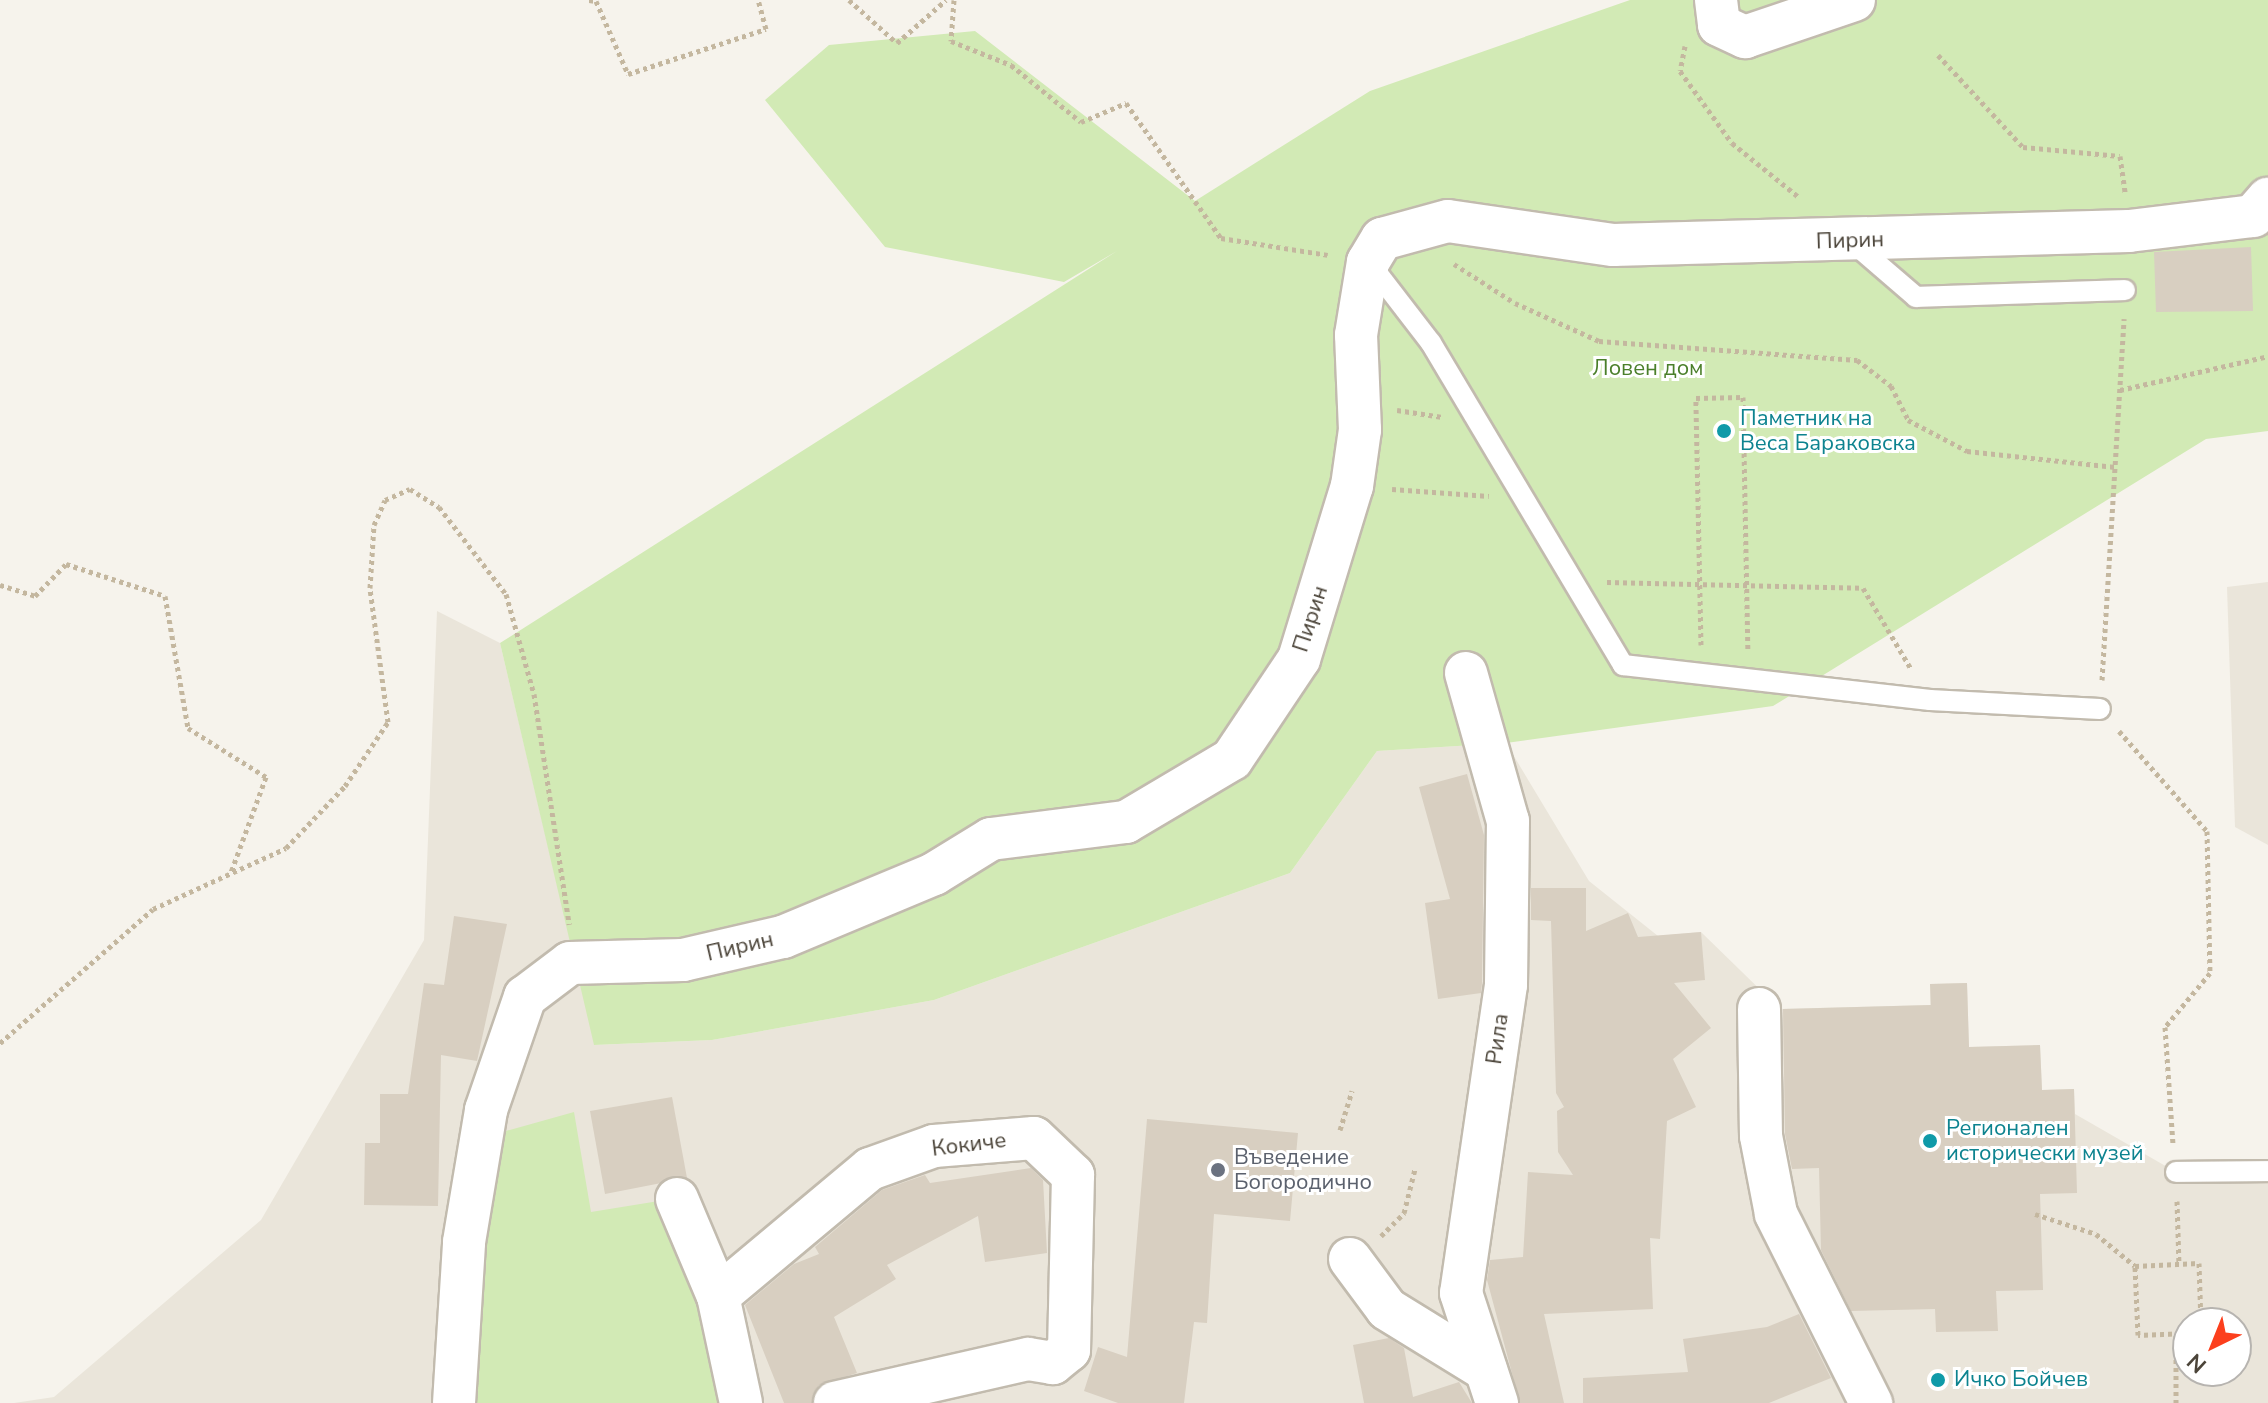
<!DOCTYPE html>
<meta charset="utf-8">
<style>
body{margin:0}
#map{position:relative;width:2268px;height:1403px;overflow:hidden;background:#f6f3ec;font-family:"Nunito Sans",sans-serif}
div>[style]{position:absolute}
.residential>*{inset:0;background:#eae5da}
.green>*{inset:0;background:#d2eab5}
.building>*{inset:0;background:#d8cfc1}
.path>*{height:5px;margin-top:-2.5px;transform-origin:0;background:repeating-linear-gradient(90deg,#c4b79f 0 4px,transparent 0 8px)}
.roads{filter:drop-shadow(2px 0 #c2bbae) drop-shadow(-2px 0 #c2bbae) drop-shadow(0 2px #c2bbae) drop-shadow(0 -2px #c2bbae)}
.lane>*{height:20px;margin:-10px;padding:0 10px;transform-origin:10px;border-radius:10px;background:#fff}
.street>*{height:42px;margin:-21px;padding:0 21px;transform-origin:21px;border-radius:21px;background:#fff}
.dots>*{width:22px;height:22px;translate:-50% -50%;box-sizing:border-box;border:4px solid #fff;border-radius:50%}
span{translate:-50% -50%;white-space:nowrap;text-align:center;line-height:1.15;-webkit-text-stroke:6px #fff;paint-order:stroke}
.street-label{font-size:22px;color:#4b4439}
.park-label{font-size:22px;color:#4a7f2a}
.culture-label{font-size:22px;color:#0d838f}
.left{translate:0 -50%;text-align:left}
.worship-label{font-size:22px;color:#5b616d}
.north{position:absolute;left:2172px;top:1307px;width:80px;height:80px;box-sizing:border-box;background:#fff;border:2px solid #b7b4b0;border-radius:50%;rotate:223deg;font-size:22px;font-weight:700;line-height:32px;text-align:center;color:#4b4439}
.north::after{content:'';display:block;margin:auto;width:28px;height:36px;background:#fc3f1d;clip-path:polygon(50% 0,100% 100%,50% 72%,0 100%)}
</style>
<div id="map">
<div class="residential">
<i style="clip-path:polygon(2268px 582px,2268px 845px,2235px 827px,2227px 587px)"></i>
<i style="clip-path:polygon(evenodd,437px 611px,500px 643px,595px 1045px,712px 1040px,934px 1000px,1290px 873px,1377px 751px,1506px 743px,1589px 881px,1658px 936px,1701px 932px,1780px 1009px,1930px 1005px,1930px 984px,1967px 983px,1969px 1047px,2040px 1045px,2042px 1090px,2074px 1089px,2075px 1114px,2176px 1172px,2268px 1171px,2268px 1403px,14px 1403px,54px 1397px,261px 1220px,424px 940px,437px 611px,2188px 1323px,2236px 1323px,2236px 1371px,2188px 1371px,2188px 1323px)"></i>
</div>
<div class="green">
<i style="clip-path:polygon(1630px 0,2268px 0,2268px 431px,2206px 439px,1773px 706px,1506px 743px,1377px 751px,1290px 873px,934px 1000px,712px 1040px,594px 1045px,500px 643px,1117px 251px,1064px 282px,885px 247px,765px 100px,829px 45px,975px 31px,1195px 201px,1370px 91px)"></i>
<i style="clip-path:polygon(574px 1112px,591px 1212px,665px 1200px,701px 1306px,723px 1403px,466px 1403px,495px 1134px)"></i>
</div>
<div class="building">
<i style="clip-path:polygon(2251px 247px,2253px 311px,2156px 312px,2154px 252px)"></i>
<i style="clip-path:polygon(1467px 774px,1484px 835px,1482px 983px,1481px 993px,1438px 999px,1425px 903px,1450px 899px,1419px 787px)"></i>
<i style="clip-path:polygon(1531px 888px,1586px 888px,1586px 931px,1628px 913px,1638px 937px,1701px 932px,1705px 980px,1674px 983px,1711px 1028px,1673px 1059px,1696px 1107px,1667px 1121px,1660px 1239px,1650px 1238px,1653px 1309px,1544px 1314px,1564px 1403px,1520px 1403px,1487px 1280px,1490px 1260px,1523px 1257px,1528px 1172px,1573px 1175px,1558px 1152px,1557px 1111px,1564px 1107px,1556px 1093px,1551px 921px,1531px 920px)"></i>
<i style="clip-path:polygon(454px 916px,507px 924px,477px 1061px,441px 1055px,438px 1206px,364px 1205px,365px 1143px,380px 1143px,380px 1094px,408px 1094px,424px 983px,444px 985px)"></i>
<i style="clip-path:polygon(1967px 983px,1969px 1047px,2040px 1045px,2042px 1090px,2074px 1089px,2077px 1193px,2040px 1194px,2043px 1290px,1996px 1291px,1998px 1331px,1936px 1332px,1935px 1309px,1851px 1311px,1821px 1250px,1819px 1168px,1792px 1169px,1785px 1134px,1783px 1009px,1931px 1005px,1930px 984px)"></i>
<i style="clip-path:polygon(672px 1097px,687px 1178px,605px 1194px,590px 1111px)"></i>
<i style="clip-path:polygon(1147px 1119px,1298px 1133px,1290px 1221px,1214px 1214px,1207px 1323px,1194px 1322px,1184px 1403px,1118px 1403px,1084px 1391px,1098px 1347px,1127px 1357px)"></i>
<i style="clip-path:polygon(1031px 1168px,1043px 1180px,1047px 1253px,985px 1262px,978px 1216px,887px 1265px,896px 1279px,834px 1317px,857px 1373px,819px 1385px,812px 1403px,784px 1403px,745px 1305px,794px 1264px,819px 1254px,815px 1247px,882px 1190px,925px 1175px,930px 1183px)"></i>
<i style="clip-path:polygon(1799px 1314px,1831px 1378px,1769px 1403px,1583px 1403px,1583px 1378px,1688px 1372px,1683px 1339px,1767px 1327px)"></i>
<i style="clip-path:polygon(1389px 1338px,1404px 1348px,1413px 1397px,1459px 1382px,1472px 1403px,1364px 1403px,1353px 1345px)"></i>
</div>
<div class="path">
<i style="left:589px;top:0;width:7px;rotate:8deg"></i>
<i style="left:596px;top:1px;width:80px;rotate:66.3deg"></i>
<i style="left:628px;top:74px;width:145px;rotate:-18.1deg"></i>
<i style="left:766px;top:29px;width:30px;rotate:-105deg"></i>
<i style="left:849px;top:0;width:64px;rotate:41.9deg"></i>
<i style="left:897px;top:43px;width:65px;rotate:-41.3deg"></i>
<i style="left:954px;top:0;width:41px;rotate:94.2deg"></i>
<i style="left:951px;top:41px;width:65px;rotate:21.8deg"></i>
<i style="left:1011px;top:65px;width:90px;rotate:39.2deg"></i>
<i style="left:1081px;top:122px;width:49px;rotate:-22.9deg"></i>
<i style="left:1126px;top:103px;width:165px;rotate:54.9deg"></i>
<i style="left:1221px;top:238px;width:108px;rotate:9deg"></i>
<i style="left:1685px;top:46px;width:25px;rotate:101deg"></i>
<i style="left:1680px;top:71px;width:89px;rotate:54.2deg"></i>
<i style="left:1732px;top:143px;width:87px;rotate:39deg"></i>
<i style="left:1938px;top:55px;width:125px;rotate:47.3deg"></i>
<i style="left:2023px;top:147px;width:97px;rotate:5.3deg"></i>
<i style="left:2120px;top:156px;width:37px;rotate:82deg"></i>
<i style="left:1454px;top:264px;width:72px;rotate:32.6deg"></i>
<i style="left:1515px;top:303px;width:92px;rotate:24.3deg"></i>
<i style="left:1599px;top:341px;width:259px;rotate:4.2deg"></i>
<i style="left:1857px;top:360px;width:43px;rotate:37.4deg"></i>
<i style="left:1891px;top:386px;width:38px;rotate:63deg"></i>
<i style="left:1908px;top:420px;width:67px;rotate:27.7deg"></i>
<i style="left:1967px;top:451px;width:149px;rotate:6.2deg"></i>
<i style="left:2120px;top:390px;width:152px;rotate:-12.9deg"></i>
<i style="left:1397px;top:410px;width:46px;rotate:8.8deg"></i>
<i style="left:1392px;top:489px;width:97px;rotate:4.1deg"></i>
<i style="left:1607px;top:582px;width:256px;rotate:1.3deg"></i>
<i style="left:1863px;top:588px;width:94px;rotate:59.3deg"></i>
<i style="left:0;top:585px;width:37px;rotate:17deg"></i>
<i style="left:35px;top:596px;width:45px;rotate:-45.9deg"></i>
<i style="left:66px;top:564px;width:104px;rotate:17.9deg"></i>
<i style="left:165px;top:596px;width:134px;rotate:80.1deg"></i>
<i style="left:188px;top:728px;width:92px;rotate:32.1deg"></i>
<i style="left:266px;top:777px;width:101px;rotate:110.2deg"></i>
<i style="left:1701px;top:645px;width:247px;rotate:-91.2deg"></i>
<i style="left:1696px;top:398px;width:47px;rotate:-1.2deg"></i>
<i style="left:1743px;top:397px;width:253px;rotate:88.9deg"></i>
<i style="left:2102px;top:680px;width:362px;rotate:-86.5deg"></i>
<i style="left:2119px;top:731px;width:133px;rotate:48.7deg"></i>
<i style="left:2207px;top:831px;width:142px;rotate:88.8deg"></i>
<i style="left:2210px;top:973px;width:70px;rotate:129.8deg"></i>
<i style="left:2165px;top:1027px;width:116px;rotate:86.1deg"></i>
<i style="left:0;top:1043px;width:203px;rotate:-41.2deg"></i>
<i style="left:153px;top:909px;width:146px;rotate:-24.6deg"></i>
<i style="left:286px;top:848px;width:86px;rotate:-46.4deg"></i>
<i style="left:345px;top:786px;width:77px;rotate:-56.1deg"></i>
<i style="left:388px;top:722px;width:135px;rotate:-97.7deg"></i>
<i style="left:370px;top:588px;width:63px;rotate:-86.4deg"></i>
<i style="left:374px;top:525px;width:27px;rotate:-66deg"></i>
<i style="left:385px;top:500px;width:27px;rotate:-24deg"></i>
<i style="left:410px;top:489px;width:34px;rotate:32deg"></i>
<i style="left:439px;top:507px;width:110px;rotate:52.4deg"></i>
<i style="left:506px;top:594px;width:104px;rotate:74.4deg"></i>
<i style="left:534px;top:694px;width:233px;rotate:81.3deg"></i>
<i style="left:1340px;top:1130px;width:41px;rotate:-72.9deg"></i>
<i style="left:2177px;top:1201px;width:63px;rotate:88.2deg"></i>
<i style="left:2035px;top:1214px;width:64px;rotate:18.2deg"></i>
<i style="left:2096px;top:1234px;width:50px;rotate:39.4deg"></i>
<i style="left:1381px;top:1236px;width:33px;rotate:-45deg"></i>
<i style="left:1404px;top:1213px;width:45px;rotate:-76deg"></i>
<i style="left:2188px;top:1333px;width:50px;rotate:177.7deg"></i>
<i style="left:2138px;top:1335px;width:69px;rotate:-92.5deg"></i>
<i style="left:2135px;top:1266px;width:64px;rotate:-2.7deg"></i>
<i style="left:2199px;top:1263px;width:60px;rotate:88.1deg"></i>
<i style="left:2176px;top:1403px;width:70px;rotate:-90deg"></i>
</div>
<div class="roads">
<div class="lane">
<i style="left:1851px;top:241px;width:86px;rotate:40.7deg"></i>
<i style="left:1916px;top:297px;width:209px;rotate:-1.9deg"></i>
<i style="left:1371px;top:265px;width:98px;rotate:52.4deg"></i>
<i style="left:1431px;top:343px;width:375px;rotate:59.2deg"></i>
<i style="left:1623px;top:665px;width:309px;rotate:6.5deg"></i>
<i style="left:1930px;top:700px;width:170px;rotate:3deg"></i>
<i style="left:2176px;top:1172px;width:92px;rotate:-0.6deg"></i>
</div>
<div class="street">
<i style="left:1716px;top:0;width:25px;rotate:83deg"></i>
<i style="left:1719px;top:25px;width:29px;rotate:25deg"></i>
<i style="left:1745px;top:37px;width:115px;rotate:-18.7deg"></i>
<i style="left:1466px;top:673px;width:154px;rotate:74.2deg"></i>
<i style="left:1508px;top:821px;width:164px;rotate:90.7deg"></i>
<i style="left:1506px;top:985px;width:311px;rotate:98.3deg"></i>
<i style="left:1461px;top:1293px;width:116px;rotate:71.9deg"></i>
<i style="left:1759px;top:1009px;width:127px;rotate:89.1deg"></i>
<i style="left:1761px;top:1136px;width:79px;rotate:79.1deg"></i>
<i style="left:1776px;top:1214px;width:212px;rotate:63.3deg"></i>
<i style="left:677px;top:1199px;width:105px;rotate:67.1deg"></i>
<i style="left:1350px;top:1259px;width:62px;rotate:53.5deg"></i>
<i style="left:1387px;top:1309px;width:116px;rotate:31.6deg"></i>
<i style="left:454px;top:1403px;width:161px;rotate:-86.4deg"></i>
<i style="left:464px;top:1242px;width:134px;rotate:-80.5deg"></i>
<i style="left:486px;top:1110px;width:120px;rotate:-71deg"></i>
<i style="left:525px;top:997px;width:56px;rotate:-37.1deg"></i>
<i style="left:570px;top:963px;width:113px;rotate:-1.5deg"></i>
<i style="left:683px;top:960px;width:103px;rotate:-13deg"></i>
<i style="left:783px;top:937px;width:164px;rotate:-22.6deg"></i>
<i style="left:934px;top:874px;width:67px;rotate:-31.6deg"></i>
<i style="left:991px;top:839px;width:136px;rotate:-7.2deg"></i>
<i style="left:1126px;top:822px;width:123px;rotate:-30.7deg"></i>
<i style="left:1232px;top:759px;width:120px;rotate:-56.2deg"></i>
<i style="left:1299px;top:659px;width:181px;rotate:-73deg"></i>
<i style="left:1352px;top:486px;width:57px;rotate:-81.9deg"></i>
<i style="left:1360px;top:430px;width:95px;rotate:-92.4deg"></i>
<i style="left:1356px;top:335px;width:74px;rotate:-80.7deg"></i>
<i style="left:1368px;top:262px;width:27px;rotate:-59deg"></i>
<i style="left:1382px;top:239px;width:68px;rotate:-15.3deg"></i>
<i style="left:1448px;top:221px;width:167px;rotate:8.3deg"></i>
<i style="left:1613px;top:245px;width:516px;rotate:-1.55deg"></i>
<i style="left:2129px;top:231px;width:125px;rotate:-6.9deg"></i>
<i style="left:2253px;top:216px;width:23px;rotate:-49deg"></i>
<i style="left:741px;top:1403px;width:109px;rotate:-102.1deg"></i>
<i style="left:718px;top:1296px;width:198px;rotate:-39.9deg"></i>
<i style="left:870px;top:1169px;width:68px;rotate:-19.8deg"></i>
<i style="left:934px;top:1146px;width:100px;rotate:-4.6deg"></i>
<i style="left:1034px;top:1138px;width:54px;rotate:43.5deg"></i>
<i style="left:1073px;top:1175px;width:175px;rotate:91.3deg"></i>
<i style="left:1069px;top:1350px;width:21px;rotate:141deg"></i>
<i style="left:1053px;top:1363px;width:25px;rotate:-171deg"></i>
<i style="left:1028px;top:1359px;width:198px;rotate:167.2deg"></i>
</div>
</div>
<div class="dots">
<i style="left:1724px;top:431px;background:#0f9aa8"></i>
<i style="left:1930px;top:1141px;background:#0f9aa8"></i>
<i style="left:1218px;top:1170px;background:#6b7280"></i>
<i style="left:1938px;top:1380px;background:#0f9aa8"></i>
</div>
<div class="street-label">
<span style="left:1850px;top:241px;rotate:-2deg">Пирин</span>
<span style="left:1311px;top:619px;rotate:-72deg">Пирин</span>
<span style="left:740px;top:947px;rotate:-13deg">Пирин</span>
<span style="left:1498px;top:1039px;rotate:-82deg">Рила</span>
<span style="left:969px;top:1145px;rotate:-7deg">Кокиче</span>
</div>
<div class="park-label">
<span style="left:1648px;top:369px">Ловен дом</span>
</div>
<div class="culture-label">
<span class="left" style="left:1740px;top:431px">Паметник на<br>Веса Бараковска</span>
<span class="left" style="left:1946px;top:1141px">Регионален<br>исторически музей</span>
<span class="left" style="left:1954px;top:1380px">Ичко Бойчев</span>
</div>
<div class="worship-label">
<span class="left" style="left:1234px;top:1170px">Въведение<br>Богородично</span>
</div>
<div class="north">N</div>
</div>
